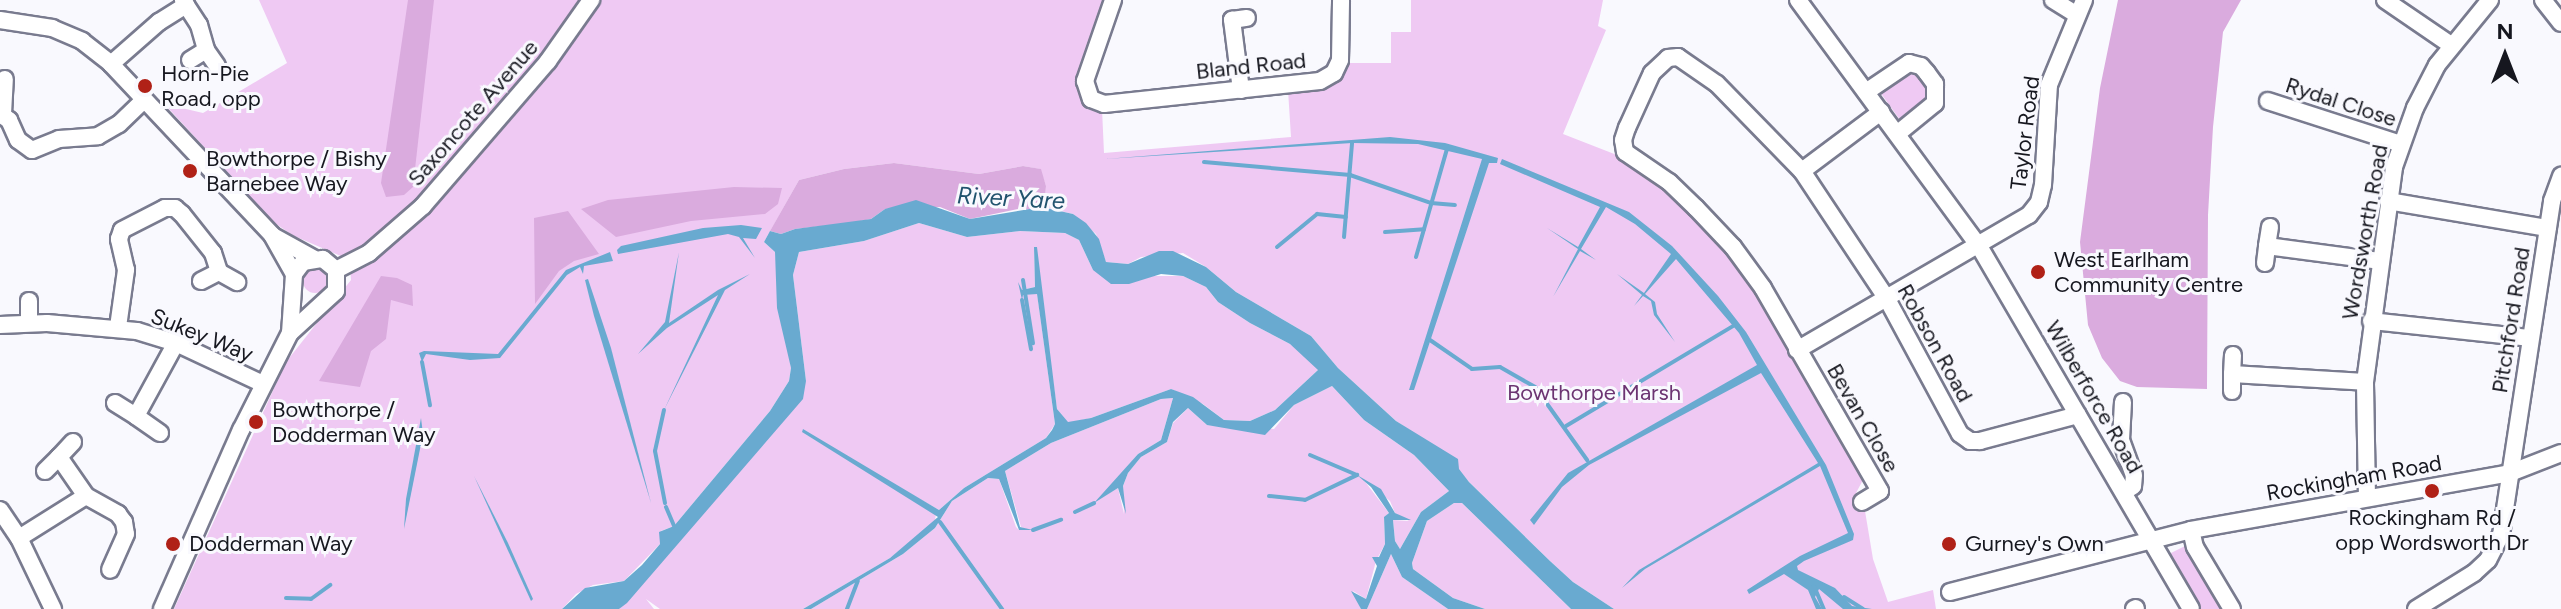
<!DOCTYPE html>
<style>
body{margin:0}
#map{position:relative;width:2561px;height:609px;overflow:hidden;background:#f9f9fe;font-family:Figtree,sans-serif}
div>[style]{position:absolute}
.green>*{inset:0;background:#efc9f3}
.round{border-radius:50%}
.forest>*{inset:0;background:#daabde}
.water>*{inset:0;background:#69aad0}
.stream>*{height:4px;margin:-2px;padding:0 2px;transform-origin:2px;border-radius:2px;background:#69aad0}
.roads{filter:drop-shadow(2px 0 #797b8f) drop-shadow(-2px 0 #797b8f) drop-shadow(0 2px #797b8f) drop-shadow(0 -2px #797b8f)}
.minor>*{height:16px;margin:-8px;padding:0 8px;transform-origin:8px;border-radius:8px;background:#fff}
.dots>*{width:22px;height:22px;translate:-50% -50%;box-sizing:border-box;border:4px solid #f9f9fe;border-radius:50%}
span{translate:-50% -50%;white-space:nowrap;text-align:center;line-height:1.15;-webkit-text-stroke:6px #f9f9fe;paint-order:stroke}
.street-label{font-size:22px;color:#16171f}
.poi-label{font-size:22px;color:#16171f}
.left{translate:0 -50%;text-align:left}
.park-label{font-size:22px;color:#6c3472}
.water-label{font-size:24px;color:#21536e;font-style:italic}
.north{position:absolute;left:2465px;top:16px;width:80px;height:80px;-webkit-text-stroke:6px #f9f9fe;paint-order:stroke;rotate:0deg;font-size:22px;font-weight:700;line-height:32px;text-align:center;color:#16171f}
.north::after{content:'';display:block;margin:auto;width:28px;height:36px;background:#16171f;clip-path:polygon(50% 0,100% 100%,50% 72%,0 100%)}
</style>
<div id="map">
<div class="green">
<i style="clip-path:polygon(259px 0,1106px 0,1081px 75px,1102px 109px,1104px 153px,1291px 137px,1288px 90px,1340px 76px,1346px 63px,1391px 63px,1391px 32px,1411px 32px,1411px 0,1603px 0,1598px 26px,1606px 30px,1563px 134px,1622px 157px,1658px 183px,1735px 260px,1759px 293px,1864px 478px,1856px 493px,1865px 511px,1873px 559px,1888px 602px,1933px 590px,1936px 609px,1614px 609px,1573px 582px,1550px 561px,1469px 482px,1446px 454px,1396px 421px,1338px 368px,1311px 336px,1236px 292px,1206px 267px,1183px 253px,1141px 257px,1128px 264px,1106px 262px,1096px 234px,1073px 214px,1044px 207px,1046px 186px,1040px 169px,1023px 166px,979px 174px,894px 163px,844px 169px,799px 180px,764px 242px,775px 252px,791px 368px,789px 381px,770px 411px,674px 526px,661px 531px,660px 544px,624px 581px,593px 585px,576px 594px,562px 609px,174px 609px,286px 362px,351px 280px,350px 268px,343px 257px,292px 235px,272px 221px,169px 109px,169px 105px,203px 113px,287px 63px)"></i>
<i style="clip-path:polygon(1915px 69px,1930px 86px,1931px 100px,1906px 120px,1900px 120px,1880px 92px,1881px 86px)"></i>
<i style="clip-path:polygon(919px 223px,967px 237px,1020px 231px,1065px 233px,1079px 240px,1093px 270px,1150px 276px,1183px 276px,1206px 287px,1218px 302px,1250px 323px,1290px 344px,1316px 364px,1318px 370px,1275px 410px,1250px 421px,1224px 420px,1203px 404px,1171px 389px,1091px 418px,1068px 423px,1057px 409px,1034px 247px,1035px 287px,1022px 290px,1023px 295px,1037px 293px,1055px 424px,1046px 438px,964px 488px,939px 510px,802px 432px,936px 512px,935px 522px,890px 558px,803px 609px,660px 609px,646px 599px,654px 609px,619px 609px,806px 381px,793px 275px,799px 252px,864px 241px)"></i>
<i class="round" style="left:303px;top:269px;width:24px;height:24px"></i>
<i style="clip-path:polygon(1332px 386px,1364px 420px,1414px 455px,1449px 491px,1421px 512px,1400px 549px,1395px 541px,1393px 520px,1409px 521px,1395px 513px,1390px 501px,1363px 479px,1389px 513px,1384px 518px,1385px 544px,1376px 561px,1366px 599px,1353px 591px,1361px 609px,811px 609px,903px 554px,935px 528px,952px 501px,988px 478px,999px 479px,1016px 527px,1019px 530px,1029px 530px,1021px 527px,1005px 471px,1051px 443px,1161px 399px,1173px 398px,1161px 440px,1138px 454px,1099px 499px,1118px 488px,1124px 514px,1123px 486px,1128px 473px,1141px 457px,1167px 442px,1173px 423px,1188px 408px,1207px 425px,1274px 429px,1294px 405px)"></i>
<i style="clip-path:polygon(1454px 503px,1462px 503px,1571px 609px,1485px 609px,1453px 598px,1413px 569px,1412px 563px,1427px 521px)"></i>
<i style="clip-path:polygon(2187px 545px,2227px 609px,2199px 609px,2167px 555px)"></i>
<i style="clip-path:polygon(1391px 554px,1402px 577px,1448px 609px,1367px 609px)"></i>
</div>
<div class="forest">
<i style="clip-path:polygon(408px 0,434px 0,413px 187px,404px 195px,386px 197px,381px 183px)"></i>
<i style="clip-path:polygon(2118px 0,2241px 0,2223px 32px,2213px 127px,2208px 215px,2207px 389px,2137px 387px,2120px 381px,2102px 358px,2088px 325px,2080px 242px,2100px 88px)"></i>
<i style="clip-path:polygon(894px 163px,979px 174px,1023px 166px,1041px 169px,1046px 186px,1044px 210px,1018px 209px,970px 219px,940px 207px,885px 209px,871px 219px,850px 223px,795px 229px,781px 234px,770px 231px,799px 180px,844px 169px)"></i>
<i style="clip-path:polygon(734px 187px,782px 188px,778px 204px,765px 214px,691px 221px,616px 237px,581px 209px,608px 200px)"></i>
<i style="clip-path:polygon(568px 211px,599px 254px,574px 261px,559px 271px,535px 304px,534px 218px)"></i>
<i style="clip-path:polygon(381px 276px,397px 278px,412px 285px,413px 306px,391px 300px,386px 339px,371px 351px,360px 387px,319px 381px)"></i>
</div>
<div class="water">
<i style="clip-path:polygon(1390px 137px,1445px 143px,1498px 158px,1497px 163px,1489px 163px,1414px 390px,1409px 390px,1482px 159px,1418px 144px,1352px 143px,1105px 159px)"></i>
<i style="clip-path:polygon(1502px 159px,1629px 212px,1672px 246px,1718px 296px,1746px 332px,1826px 465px,1854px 534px,1853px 540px,1804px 561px,1797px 566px,1798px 570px,1835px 588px,1852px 606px,1872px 609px,1843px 609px,1819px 589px,1815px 597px,1822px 609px,1816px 609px,1808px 590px,1784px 574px,1749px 594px,1747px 590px,1800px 556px,1848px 533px,1820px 466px,1645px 569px,1622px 588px,1639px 570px,1818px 463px,1761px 373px,1589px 465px,1562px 487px,1534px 525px,1530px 520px,1568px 473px,1757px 365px,1739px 333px,1676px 259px,1645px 294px,1655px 302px,1657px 314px,1675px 342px,1654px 315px,1651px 301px,1643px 296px,1634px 306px,1642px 295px,1617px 274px,1644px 293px,1671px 254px,1635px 224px,1606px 207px,1581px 249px,1596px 260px,1580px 251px,1553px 297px,1578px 249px,1547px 228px,1578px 247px,1600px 207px,1500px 164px)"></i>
<i style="clip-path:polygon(916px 200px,970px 219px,1042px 207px,1073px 214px,1086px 223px,1099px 239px,1106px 262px,1128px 264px,1159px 251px,1173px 251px,1206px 267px,1236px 292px,1311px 336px,1338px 368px,1396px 421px,1458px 459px,1459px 469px,1469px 482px,1550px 561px,1573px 582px,1614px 609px,1571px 609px,1462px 503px,1454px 503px,1427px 521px,1412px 563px,1413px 569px,1453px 598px,1485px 609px,1448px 609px,1402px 577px,1391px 554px,1367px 609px,1361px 609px,1351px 591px,1366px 599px,1377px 566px,1372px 557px,1379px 557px,1385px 544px,1384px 517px,1389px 513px,1371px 487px,1357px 475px,1381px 489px,1395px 513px,1411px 520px,1393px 520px,1395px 541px,1400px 549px,1421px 512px,1449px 491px,1414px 455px,1364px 420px,1332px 386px,1294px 405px,1265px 435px,1207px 425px,1188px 408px,1173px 422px,1167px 442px,1141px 457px,1128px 473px,1123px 486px,1126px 514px,1118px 488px,1094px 503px,1138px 454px,1161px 440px,1173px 398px,1161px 399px,1051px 443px,1005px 471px,1020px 527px,1033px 530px,1019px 530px,999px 479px,988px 478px,952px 501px,935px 528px,903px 554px,811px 609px,803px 609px,890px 558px,938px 517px,802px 432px,803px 429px,939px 510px,964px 488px,1046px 438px,1052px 430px,1055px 424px,1037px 294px,1023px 295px,1022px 300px,1018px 282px,1022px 290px,1035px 287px,1034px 247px,1037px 247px,1057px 409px,1068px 422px,1091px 418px,1171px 389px,1193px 397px,1224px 420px,1250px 421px,1275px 410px,1318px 370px,1290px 344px,1250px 323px,1218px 302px,1206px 287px,1183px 276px,1161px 274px,1129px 284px,1111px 284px,1093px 270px,1079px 240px,1065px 233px,1020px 231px,967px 237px,919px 223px,864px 241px,799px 252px,793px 275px,806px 381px,803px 399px,627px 603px,619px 609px,562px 609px,585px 588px,624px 581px,642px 565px,660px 544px,659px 532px,674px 526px,770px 411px,789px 381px,791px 368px,777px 308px,775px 252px,764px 242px,770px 231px,781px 234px,795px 229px,871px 219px,885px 209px)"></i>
<i style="clip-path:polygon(741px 225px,762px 228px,756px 239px,743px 238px,755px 258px,739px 237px,728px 234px,618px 254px,617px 250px,621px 246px,703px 228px)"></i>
<i style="clip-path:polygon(610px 252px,613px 261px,584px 266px,583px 274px,580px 267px,567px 275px,500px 358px,470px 360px,426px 354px,422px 362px,419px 353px,424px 351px,498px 354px,566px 270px)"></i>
<i style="clip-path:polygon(679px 252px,669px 323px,718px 290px,750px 274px,725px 290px,664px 410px,718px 295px,667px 328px,638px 354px,665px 322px)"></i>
<i style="clip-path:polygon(588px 279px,611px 348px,651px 503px,594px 316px,585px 280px)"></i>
<i style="clip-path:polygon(421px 418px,423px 434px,404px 529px,406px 499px)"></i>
<i style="clip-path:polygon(474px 476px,508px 543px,533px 599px,531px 601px)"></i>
</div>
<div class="stream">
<i style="left:1204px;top:162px;width:147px;rotate:5.1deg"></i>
<i style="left:1350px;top:175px;width:86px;rotate:19.1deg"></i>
<i style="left:1431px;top:203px;width:24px;rotate:5deg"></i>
<i style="left:1385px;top:232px;width:39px;rotate:-4deg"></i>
<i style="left:1344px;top:237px;width:94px;rotate:-85.1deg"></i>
<i style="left:1277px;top:247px;width:52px;rotate:-39.5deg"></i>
<i style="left:1317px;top:214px;width:29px;rotate:6deg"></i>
<i style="left:1416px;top:257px;width:112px;rotate:-74deg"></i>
<i style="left:1023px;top:280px;width:64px;rotate:81deg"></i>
<i style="left:1022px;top:300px;width:50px;rotate:79.6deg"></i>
<i style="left:1430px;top:340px;width:51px;rotate:34.6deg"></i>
<i style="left:1472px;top:369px;width:28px;rotate:-4deg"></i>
<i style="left:1500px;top:367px;width:40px;rotate:29.7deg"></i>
<i style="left:1535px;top:387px;width:90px;rotate:54.5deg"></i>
<i style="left:422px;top:362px;width:44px;rotate:79.5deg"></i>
<i style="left:664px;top:410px;width:42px;rotate:102.4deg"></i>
<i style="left:655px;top:451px;width:53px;rotate:79.1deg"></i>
<i style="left:1566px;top:426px;width:195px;rotate:-30.9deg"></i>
<i style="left:1310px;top:455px;width:51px;rotate:23.1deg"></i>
<i style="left:1269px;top:496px;width:36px;rotate:6deg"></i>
<i style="left:1305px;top:500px;width:58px;rotate:-25.7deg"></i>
<i style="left:666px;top:507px;width:21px;rotate:67deg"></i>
<i style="left:1075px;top:512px;width:21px;rotate:-25deg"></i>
<i style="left:940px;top:522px;width:107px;rotate:54.5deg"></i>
<i style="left:1033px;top:530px;width:30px;rotate:-20deg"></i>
<i style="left:1814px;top:586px;width:25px;rotate:67deg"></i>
<i style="left:1844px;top:597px;width:22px;rotate:32deg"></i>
<i style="left:286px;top:598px;width:25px;rotate:2deg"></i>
<i style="left:311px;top:599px;width:24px;rotate:-36deg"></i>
<i style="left:847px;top:609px;width:30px;rotate:-69deg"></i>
</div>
<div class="roads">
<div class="minor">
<i style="left:1113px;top:0;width:86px;rotate:109.1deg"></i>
<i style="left:1085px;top:81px;width:19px;rotate:72deg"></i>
<i style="left:1091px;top:99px;width:14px;rotate:21deg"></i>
<i style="left:1104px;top:104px;width:217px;rotate:-6.1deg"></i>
<i style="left:1320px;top:81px;width:16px;rotate:-30deg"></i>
<i style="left:1334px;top:73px;width:14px;rotate:-65deg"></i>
<i style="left:1340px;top:60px;width:60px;rotate:-89deg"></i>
<i style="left:1798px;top:0;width:305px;rotate:53.7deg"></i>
<i style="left:1979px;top:246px;width:420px;rotate:59.7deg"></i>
<i style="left:2053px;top:0;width:28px;rotate:32deg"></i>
<i style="left:2385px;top:0;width:80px;rotate:34.3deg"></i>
<i style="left:2543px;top:0;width:29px;rotate:52deg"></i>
<i style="left:186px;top:5px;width:24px;rotate:57deg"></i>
<i style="left:199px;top:25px;width:26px;rotate:74deg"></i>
<i style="left:206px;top:50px;width:19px;rotate:55deg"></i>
<i style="left:0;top:20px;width:53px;rotate:8.7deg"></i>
<i style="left:52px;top:28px;width:33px;rotate:23deg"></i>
<i style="left:82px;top:41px;width:37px;rotate:38deg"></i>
<i style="left:111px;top:64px;width:235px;rotate:46.7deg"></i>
<i style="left:272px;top:235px;width:45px;rotate:60.6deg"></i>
<i style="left:190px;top:60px;width:19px;rotate:-32deg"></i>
<i style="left:111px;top:64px;width:64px;rotate:-41.2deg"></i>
<i style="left:159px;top:22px;width:32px;rotate:-32deg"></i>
<i style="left:186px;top:5px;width:6px;rotate:-121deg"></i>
<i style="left:1241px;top:90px;width:71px;rotate:-97.3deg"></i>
<i style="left:1232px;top:20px;width:15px;rotate:-8deg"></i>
<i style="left:1866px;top:92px;width:52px;rotate:-34deg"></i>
<i style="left:1909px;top:63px;width:12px;rotate:14deg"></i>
<i style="left:1921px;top:66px;width:9px;rotate:49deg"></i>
<i style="left:1927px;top:73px;width:14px;rotate:54deg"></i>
<i style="left:1935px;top:84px;width:19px;rotate:90deg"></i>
<i style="left:1935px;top:103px;width:49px;rotate:140.8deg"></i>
<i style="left:2268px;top:101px;width:140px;rotate:17.9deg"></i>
<i style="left:0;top:114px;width:11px;rotate:34deg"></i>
<i style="left:9px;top:120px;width:22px;rotate:66deg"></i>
<i style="left:18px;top:140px;width:17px;rotate:36deg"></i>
<i style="left:32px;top:150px;width:29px;rotate:-22deg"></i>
<i style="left:59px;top:139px;width:39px;rotate:-4deg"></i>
<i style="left:98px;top:136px;width:24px;rotate:-30deg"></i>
<i style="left:119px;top:124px;width:35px;rotate:-44deg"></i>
<i style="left:3px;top:114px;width:35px;rotate:-87deg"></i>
<i style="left:1802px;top:171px;width:99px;rotate:-36.8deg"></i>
<i style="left:2388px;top:201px;width:162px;rotate:9.6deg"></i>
<i style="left:2270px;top:227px;width:19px;rotate:99deg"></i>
<i style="left:2267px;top:246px;width:113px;rotate:7.6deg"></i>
<i style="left:273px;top:236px;width:46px;rotate:28.8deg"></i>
<i style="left:2265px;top:263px;width:17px;rotate:-83deg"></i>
<i style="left:336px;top:270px;width:37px;rotate:-27deg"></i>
<i style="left:369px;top:253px;width:72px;rotate:-41deg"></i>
<i style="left:423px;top:206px;width:191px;rotate:-49.2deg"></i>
<i style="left:548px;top:61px;width:75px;rotate:-54.8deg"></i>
<i style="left:201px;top:281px;width:20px;rotate:-27deg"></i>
<i style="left:29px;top:301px;width:22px;rotate:90deg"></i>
<i style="left:2371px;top:321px;width:160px;rotate:6.1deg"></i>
<i style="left:0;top:325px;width:47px;rotate:-2.4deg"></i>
<i style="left:47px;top:323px;width:90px;rotate:5.1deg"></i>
<i style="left:137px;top:331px;width:41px;rotate:17.1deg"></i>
<i style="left:176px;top:343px;width:96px;rotate:25.2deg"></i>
<i style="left:118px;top:327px;width:58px;rotate:-82deg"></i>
<i style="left:126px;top:270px;width:32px;rotate:-103deg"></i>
<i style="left:119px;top:239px;width:9px;rotate:-72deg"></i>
<i style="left:122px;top:230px;width:48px;rotate:-27.1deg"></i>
<i style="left:165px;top:208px;width:10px"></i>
<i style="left:175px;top:208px;width:9px;rotate:41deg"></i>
<i style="left:182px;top:214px;width:50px;rotate:51.5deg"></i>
<i style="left:213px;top:253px;width:20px;rotate:72deg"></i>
<i style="left:219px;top:272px;width:21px;rotate:29deg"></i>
<i style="left:1797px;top:350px;width:268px;rotate:-30.2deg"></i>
<i style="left:2029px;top:215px;width:16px;rotate:-52deg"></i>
<i style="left:2039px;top:202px;width:17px;rotate:-77deg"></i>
<i style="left:2043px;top:185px;width:100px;rotate:-86.6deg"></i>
<i style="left:2049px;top:85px;width:92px;rotate:-67.6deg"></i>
<i style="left:2233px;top:355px;width:19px;rotate:93deg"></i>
<i style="left:2232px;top:374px;width:133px;rotate:3.4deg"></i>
<i style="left:2232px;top:391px;width:17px;rotate:-90deg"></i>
<i style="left:2123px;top:402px;width:38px;rotate:93deg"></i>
<i style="left:2121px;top:440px;width:37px;rotate:70deg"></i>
<i style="left:2134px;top:475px;width:11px;rotate:95deg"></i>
<i style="left:2133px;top:486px;width:11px;rotate:146deg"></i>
<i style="left:115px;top:403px;width:25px;rotate:32deg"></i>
<i style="left:160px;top:433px;width:29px;rotate:-145deg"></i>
<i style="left:136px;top:416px;width:83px;rotate:-61.3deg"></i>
<i style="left:73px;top:442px;width:21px;rotate:133deg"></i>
<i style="left:59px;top:457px;width:47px;rotate:55.3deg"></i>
<i style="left:45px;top:471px;width:20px;rotate:-45deg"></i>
<i style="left:2367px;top:498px;width:116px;rotate:-91deg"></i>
<i style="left:2365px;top:382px;width:217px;rotate:-82.3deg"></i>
<i style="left:2394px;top:167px;width:63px;rotate:-70.4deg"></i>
<i style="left:2415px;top:108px;width:48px;rotate:-62.9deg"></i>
<i style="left:2437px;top:65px;width:84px;rotate:-50.8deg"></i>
<i style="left:1862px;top:502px;width:21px;rotate:-31deg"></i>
<i style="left:1880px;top:491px;width:234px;rotate:-120deg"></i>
<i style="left:1763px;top:288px;width:51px;rotate:-126.2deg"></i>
<i style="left:1733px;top:247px;width:54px;rotate:-133.5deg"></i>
<i style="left:1696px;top:208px;width:37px;rotate:-136deg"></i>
<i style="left:1669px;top:182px;width:53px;rotate:-145.7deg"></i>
<i style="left:1625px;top:152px;width:12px;rotate:-99deg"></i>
<i style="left:1623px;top:140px;width:13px;rotate:-72deg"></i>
<i style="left:1627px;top:128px;width:60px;rotate:-65.6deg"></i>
<i style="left:1652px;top:73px;width:22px;rotate:-43deg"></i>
<i style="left:1668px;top:58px;width:10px;rotate:-6deg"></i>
<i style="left:1678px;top:57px;width:47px;rotate:34.7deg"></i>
<i style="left:1717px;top:84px;width:122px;rotate:45.7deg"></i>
<i style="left:1802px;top:171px;width:154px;rotate:56.4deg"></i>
<i style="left:1887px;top:299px;width:153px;rotate:61.6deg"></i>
<i style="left:1960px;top:434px;width:12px;rotate:35deg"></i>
<i style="left:1970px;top:441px;width:10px"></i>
<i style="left:1980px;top:441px;width:101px;rotate:-14.9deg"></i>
<i style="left:0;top:510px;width:34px;rotate:56deg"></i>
<i style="left:19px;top:538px;width:79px;rotate:64.4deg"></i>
<i style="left:2191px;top:530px;width:17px;rotate:77deg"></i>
<i style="left:2195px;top:547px;width:72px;rotate:59.2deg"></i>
<i style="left:19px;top:538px;width:79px;rotate:-32.1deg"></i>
<i style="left:86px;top:496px;width:37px;rotate:29deg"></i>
<i style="left:118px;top:514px;width:10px;rotate:53deg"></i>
<i style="left:124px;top:522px;width:12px;rotate:81deg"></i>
<i style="left:126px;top:534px;width:39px;rotate:114deg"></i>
<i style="left:1950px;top:592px;width:249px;rotate:-14.4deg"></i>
<i style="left:2191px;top:530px;width:324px;rotate:-10.1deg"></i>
<i style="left:2510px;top:473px;width:55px;rotate:-21.4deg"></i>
<i style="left:162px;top:609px;width:196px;rotate:-66.2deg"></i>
<i style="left:241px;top:430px;width:109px;rotate:-63.2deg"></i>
<i style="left:290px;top:333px;width:59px;rotate:-86.1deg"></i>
<i style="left:294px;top:274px;width:15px;rotate:-53deg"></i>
<i style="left:303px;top:262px;width:20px;rotate:-9deg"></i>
<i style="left:323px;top:259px;width:17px;rotate:40deg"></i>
<i style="left:336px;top:270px;width:21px;rotate:90deg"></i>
<i style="left:336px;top:291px;width:62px;rotate:137.6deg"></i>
<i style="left:2134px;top:609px;width:2px;rotate:-27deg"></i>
<i style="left:2416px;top:609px;width:68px;rotate:-31.8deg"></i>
<i style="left:2474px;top:573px;width:19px;rotate:-43deg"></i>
<i style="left:2488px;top:560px;width:28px;rotate:-63deg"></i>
<i style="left:2501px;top:535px;width:338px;rotate:-81.3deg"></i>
<i style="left:2552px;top:201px;width:27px;rotate:-70deg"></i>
</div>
</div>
<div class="dots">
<i style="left:145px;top:86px;background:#b02117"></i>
<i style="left:190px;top:171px;background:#b02117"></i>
<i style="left:2038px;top:272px;background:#b02117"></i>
<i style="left:256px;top:422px;background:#b02117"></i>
<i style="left:2432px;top:491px;background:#b02117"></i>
<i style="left:173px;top:544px;background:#b02117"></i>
<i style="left:1949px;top:544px;background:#b02117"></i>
</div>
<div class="street-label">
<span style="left:1251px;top:66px;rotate:-6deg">Bland Road</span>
<span style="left:2341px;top:102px;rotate:18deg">Rydal Close</span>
<span style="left:473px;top:113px;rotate:-49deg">Saxoncote Avenue</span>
<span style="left:2025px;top:133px;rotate:-83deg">Taylor Road</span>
<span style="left:2365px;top:232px;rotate:-80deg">Wordsworth Road</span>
<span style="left:2511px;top:320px;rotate:-81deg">Pitchford Road</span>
<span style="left:202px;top:335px;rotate:22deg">Sukey Way</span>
<span style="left:1935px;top:343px;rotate:61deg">Robson Road</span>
<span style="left:2094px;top:397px;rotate:60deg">Wilberforce Road</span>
<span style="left:1863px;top:418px;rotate:60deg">Bevan Close</span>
<span style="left:2354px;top:478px;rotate:-10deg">Rockingham Road</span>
</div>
<div class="poi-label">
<span class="left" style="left:161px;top:86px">Horn-Pie<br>Road, opp</span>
<span class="left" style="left:206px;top:171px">Bowthorpe / Bishy<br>Barnebee Way</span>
<span class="left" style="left:2054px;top:272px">West Earlham<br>Community Centre</span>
<span class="left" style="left:272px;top:422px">Bowthorpe /<br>Dodderman Way</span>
<span style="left:2432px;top:530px">Rockingham Rd /<br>opp Wordsworth Dr</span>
<span class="left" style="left:189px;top:544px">Dodderman Way</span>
<span class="left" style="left:1965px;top:544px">Gurney's Own</span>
</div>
<div class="park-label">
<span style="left:1594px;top:393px">Bowthorpe Marsh</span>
</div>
<div class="water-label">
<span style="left:1011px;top:198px;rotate:3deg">River Yare</span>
</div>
<div class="north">N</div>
</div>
